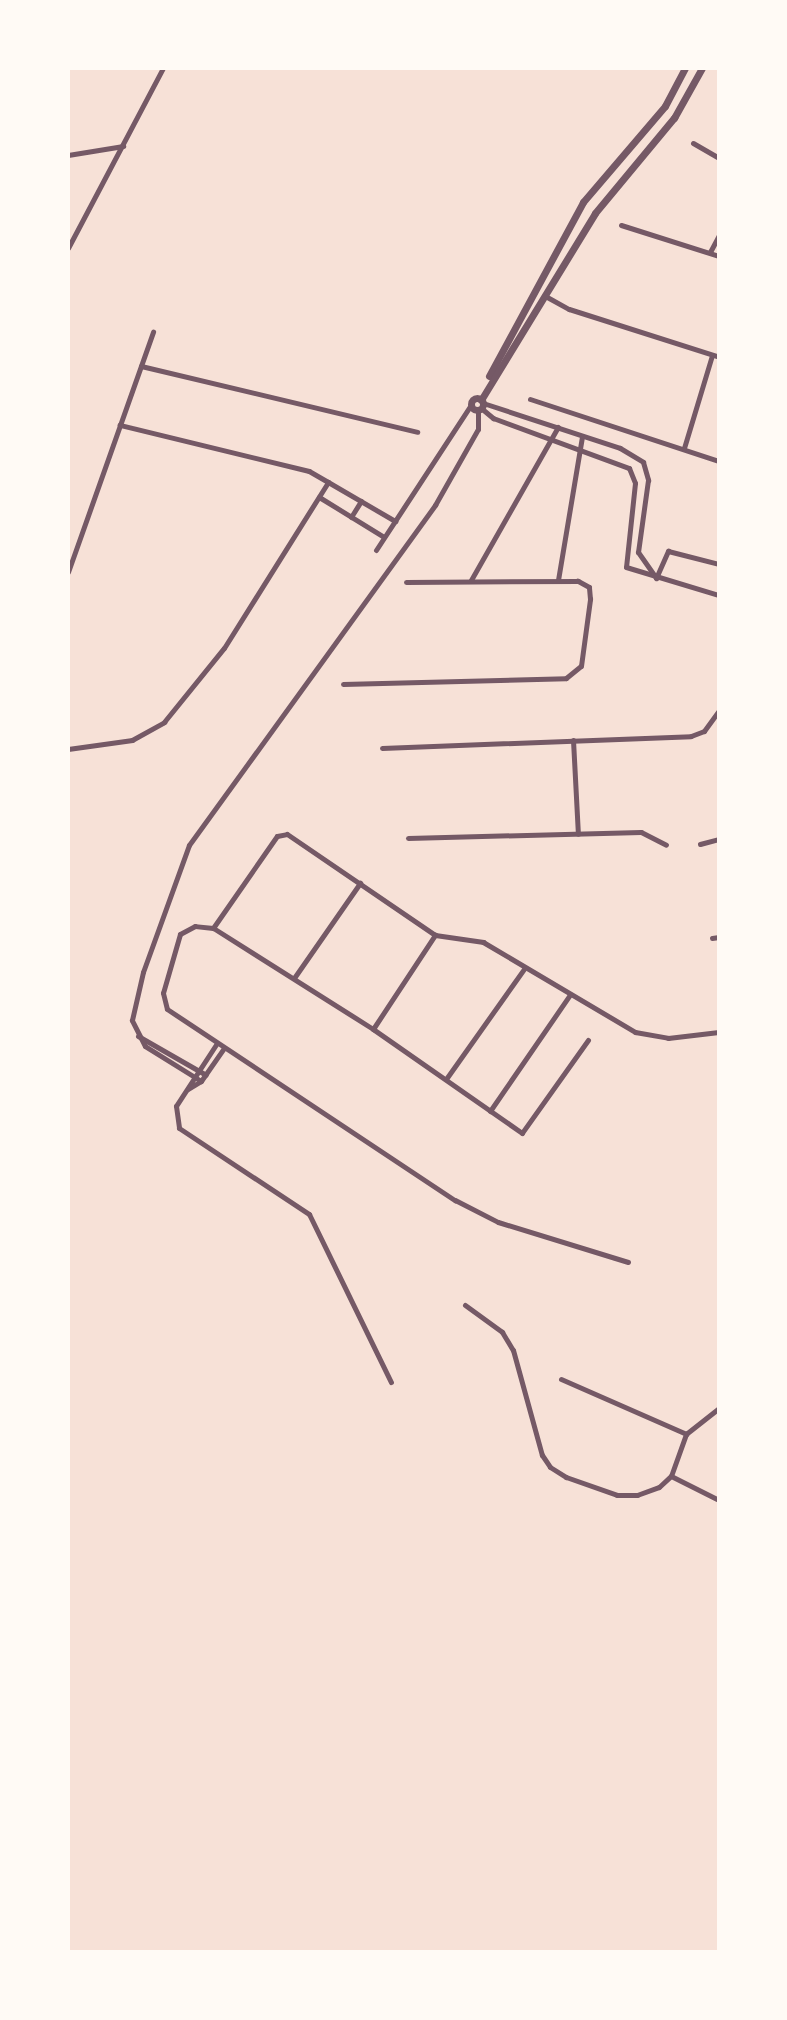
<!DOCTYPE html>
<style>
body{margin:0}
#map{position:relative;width:787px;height:2020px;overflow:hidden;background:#f7e1d7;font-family:"DejaVu Sans",sans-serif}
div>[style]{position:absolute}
.minor>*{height:5px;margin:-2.5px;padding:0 2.5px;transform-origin:2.5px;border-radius:2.5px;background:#755966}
.tertiary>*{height:7px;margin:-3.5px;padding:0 3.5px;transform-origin:3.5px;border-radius:3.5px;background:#755966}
.tertiary>.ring{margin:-3.5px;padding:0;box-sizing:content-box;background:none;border:7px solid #755966;border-radius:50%}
span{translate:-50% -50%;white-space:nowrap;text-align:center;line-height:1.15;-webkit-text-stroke:5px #fffaf5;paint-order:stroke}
.frame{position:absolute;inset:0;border:70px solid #fffaf5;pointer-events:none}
</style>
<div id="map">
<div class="minor">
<i style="left:693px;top:143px;width:30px;rotate:30deg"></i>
<i style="left:68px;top:155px;width:56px;rotate:-9.3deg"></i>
<i style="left:621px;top:225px;width:103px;rotate:17.6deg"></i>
<i style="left:68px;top:248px;width:204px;rotate:-62.2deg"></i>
<i style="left:710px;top:252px;width:19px;rotate:-62deg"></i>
<i style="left:547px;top:297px;width:25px;rotate:29deg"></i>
<i style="left:569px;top:309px;width:157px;rotate:17.7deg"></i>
<i style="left:141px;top:366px;width:284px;rotate:13.4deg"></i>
<i style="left:530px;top:399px;width:199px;rotate:18.2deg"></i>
<i style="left:483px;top:403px;width:144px;rotate:18.2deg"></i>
<i style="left:620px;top:448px;width:27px;rotate:31deg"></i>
<i style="left:643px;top:462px;width:19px;rotate:74deg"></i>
<i style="left:648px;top:480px;width:73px;rotate:97.9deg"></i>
<i style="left:638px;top:552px;width:32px;rotate:55deg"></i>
<i style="left:481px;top:408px;width:16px;rotate:40deg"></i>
<i style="left:493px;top:418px;width:145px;rotate:20.2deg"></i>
<i style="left:629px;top:468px;width:16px;rotate:68deg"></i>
<i style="left:635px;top:483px;width:84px;rotate:96.1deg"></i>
<i style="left:626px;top:567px;width:97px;rotate:16.8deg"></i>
<i style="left:684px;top:448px;width:97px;rotate:-73.2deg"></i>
<i style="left:328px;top:482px;width:78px;rotate:30.2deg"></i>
<i style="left:319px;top:497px;width:76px;rotate:31.6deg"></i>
<i style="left:351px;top:517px;width:19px;rotate:-58deg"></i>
<i style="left:376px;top:550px;width:173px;rotate:-56.8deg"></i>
<i style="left:68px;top:572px;width:255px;rotate:-70.5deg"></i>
<i style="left:656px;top:578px;width:30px;rotate:-66deg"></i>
<i style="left:668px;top:551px;width:53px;rotate:14.3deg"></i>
<i style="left:471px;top:580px;width:176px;rotate:-60.4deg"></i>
<i style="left:558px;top:580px;width:146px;rotate:-80.5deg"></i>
<i style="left:343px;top:684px;width:223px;rotate:-1.5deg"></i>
<i style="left:566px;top:678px;width:19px;rotate:-39deg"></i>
<i style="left:581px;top:666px;width:68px;rotate:-82.3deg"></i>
<i style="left:590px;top:599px;width:12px;rotate:-95deg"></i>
<i style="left:589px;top:587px;width:13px;rotate:-151deg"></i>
<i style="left:578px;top:581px;width:172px;rotate:179.7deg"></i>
<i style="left:573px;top:740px;width:94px;rotate:87deg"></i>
<i style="left:382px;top:748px;width:309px;rotate:-2.2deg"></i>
<i style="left:691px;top:736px;width:14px;rotate:-21deg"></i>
<i style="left:704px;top:731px;width:26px;rotate:-54deg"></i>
<i style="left:68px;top:749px;width:65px;rotate:-8deg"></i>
<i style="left:132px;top:740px;width:37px;rotate:-29deg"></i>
<i style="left:164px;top:722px;width:95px;rotate:-51deg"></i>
<i style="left:224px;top:648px;width:196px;rotate:-57.9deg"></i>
<i style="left:328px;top:482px;width:22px;rotate:-150deg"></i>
<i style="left:309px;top:471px;width:195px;rotate:-166.3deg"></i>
<i style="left:408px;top:838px;width:233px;rotate:-1.5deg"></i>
<i style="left:641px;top:832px;width:28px;rotate:27deg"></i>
<i style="left:700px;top:844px;width:20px;rotate:-15deg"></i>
<i style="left:213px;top:928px;width:112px;rotate:-55.2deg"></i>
<i style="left:277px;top:836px;width:10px;rotate:-11deg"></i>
<i style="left:287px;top:834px;width:179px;rotate:34.3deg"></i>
<i style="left:435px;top:935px;width:49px;rotate:8.3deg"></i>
<i style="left:483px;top:942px;width:177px;rotate:30.6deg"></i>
<i style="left:635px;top:1032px;width:34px;rotate:10deg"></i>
<i style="left:668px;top:1038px;width:51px;rotate:-6.7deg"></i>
<i style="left:712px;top:938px;width:7px;rotate:-8deg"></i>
<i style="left:294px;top:978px;width:116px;rotate:-55.2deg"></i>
<i style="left:373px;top:1029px;width:113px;rotate:-56.6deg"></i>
<i style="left:138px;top:1036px;width:78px;rotate:29.8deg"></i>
<i style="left:588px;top:1040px;width:114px;rotate:125.4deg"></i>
<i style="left:522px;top:1133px;width:182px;rotate:-145.1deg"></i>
<i style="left:373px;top:1029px;width:189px;rotate:-147.7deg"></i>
<i style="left:213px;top:928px;width:18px;rotate:-174deg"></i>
<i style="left:195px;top:926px;width:17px;rotate:152deg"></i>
<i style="left:180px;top:934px;width:61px;rotate:106.1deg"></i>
<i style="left:163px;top:993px;width:16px;rotate:76deg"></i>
<i style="left:167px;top:1009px;width:346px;rotate:33.6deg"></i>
<i style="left:455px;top:1200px;width:48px;rotate:27.1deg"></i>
<i style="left:498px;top:1222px;width:136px;rotate:17.1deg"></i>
<i style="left:217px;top:1043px;width:75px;rotate:123.1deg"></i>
<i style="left:176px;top:1106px;width:22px;rotate:82deg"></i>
<i style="left:179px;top:1128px;width:156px;rotate:33.5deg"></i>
<i style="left:309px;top:1214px;width:187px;rotate:64deg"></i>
<i style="left:446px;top:1079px;width:135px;rotate:-54.7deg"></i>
<i style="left:201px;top:1081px;width:66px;rotate:-148deg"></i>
<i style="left:145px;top:1046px;width:29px;rotate:-117deg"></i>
<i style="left:132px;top:1020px;width:49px;rotate:-77.1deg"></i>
<i style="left:143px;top:972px;width:135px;rotate:-70.1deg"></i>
<i style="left:189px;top:845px;width:420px;rotate:-54.1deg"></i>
<i style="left:435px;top:505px;width:87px;rotate:-60.5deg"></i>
<i style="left:478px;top:429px;width:19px;rotate:-90deg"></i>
<i style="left:188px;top:1089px;width:15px;rotate:-32deg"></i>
<i style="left:201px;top:1081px;width:40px;rotate:-55.1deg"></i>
<i style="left:490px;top:1111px;width:140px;rotate:-55.5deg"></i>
<i style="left:465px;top:1305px;width:46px;rotate:36.1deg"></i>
<i style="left:502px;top:1332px;width:21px;rotate:59deg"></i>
<i style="left:513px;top:1350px;width:109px;rotate:74.6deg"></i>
<i style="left:542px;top:1455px;width:14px;rotate:56deg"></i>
<i style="left:550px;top:1467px;width:19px;rotate:32deg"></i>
<i style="left:566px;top:1477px;width:54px;rotate:19.4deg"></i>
<i style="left:617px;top:1495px;width:20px"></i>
<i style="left:637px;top:1495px;width:23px;rotate:-20deg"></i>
<i style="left:659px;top:1487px;width:16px;rotate:-43deg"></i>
<i style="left:671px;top:1476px;width:45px;rotate:-70.3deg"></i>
<i style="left:686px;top:1434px;width:42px;rotate:-38.2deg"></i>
<i style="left:561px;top:1379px;width:137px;rotate:23.7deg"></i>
<i style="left:671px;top:1476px;width:54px;rotate:26.6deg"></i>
</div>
<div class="tertiary">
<i style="left:489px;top:376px;width:198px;rotate:-61.6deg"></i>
<i style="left:583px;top:202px;width:126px;rotate:-49.5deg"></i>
<i style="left:665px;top:106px;width:43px;rotate:-62.2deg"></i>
<i class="ring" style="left:471px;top:398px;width:5px;height:5px"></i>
<i style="left:481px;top:400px;width:219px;rotate:-58.6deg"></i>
<i style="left:595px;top:213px;width:124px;rotate:-50.3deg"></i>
<i style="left:674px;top:118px;width:57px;rotate:-60.8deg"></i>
</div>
<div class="frame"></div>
</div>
